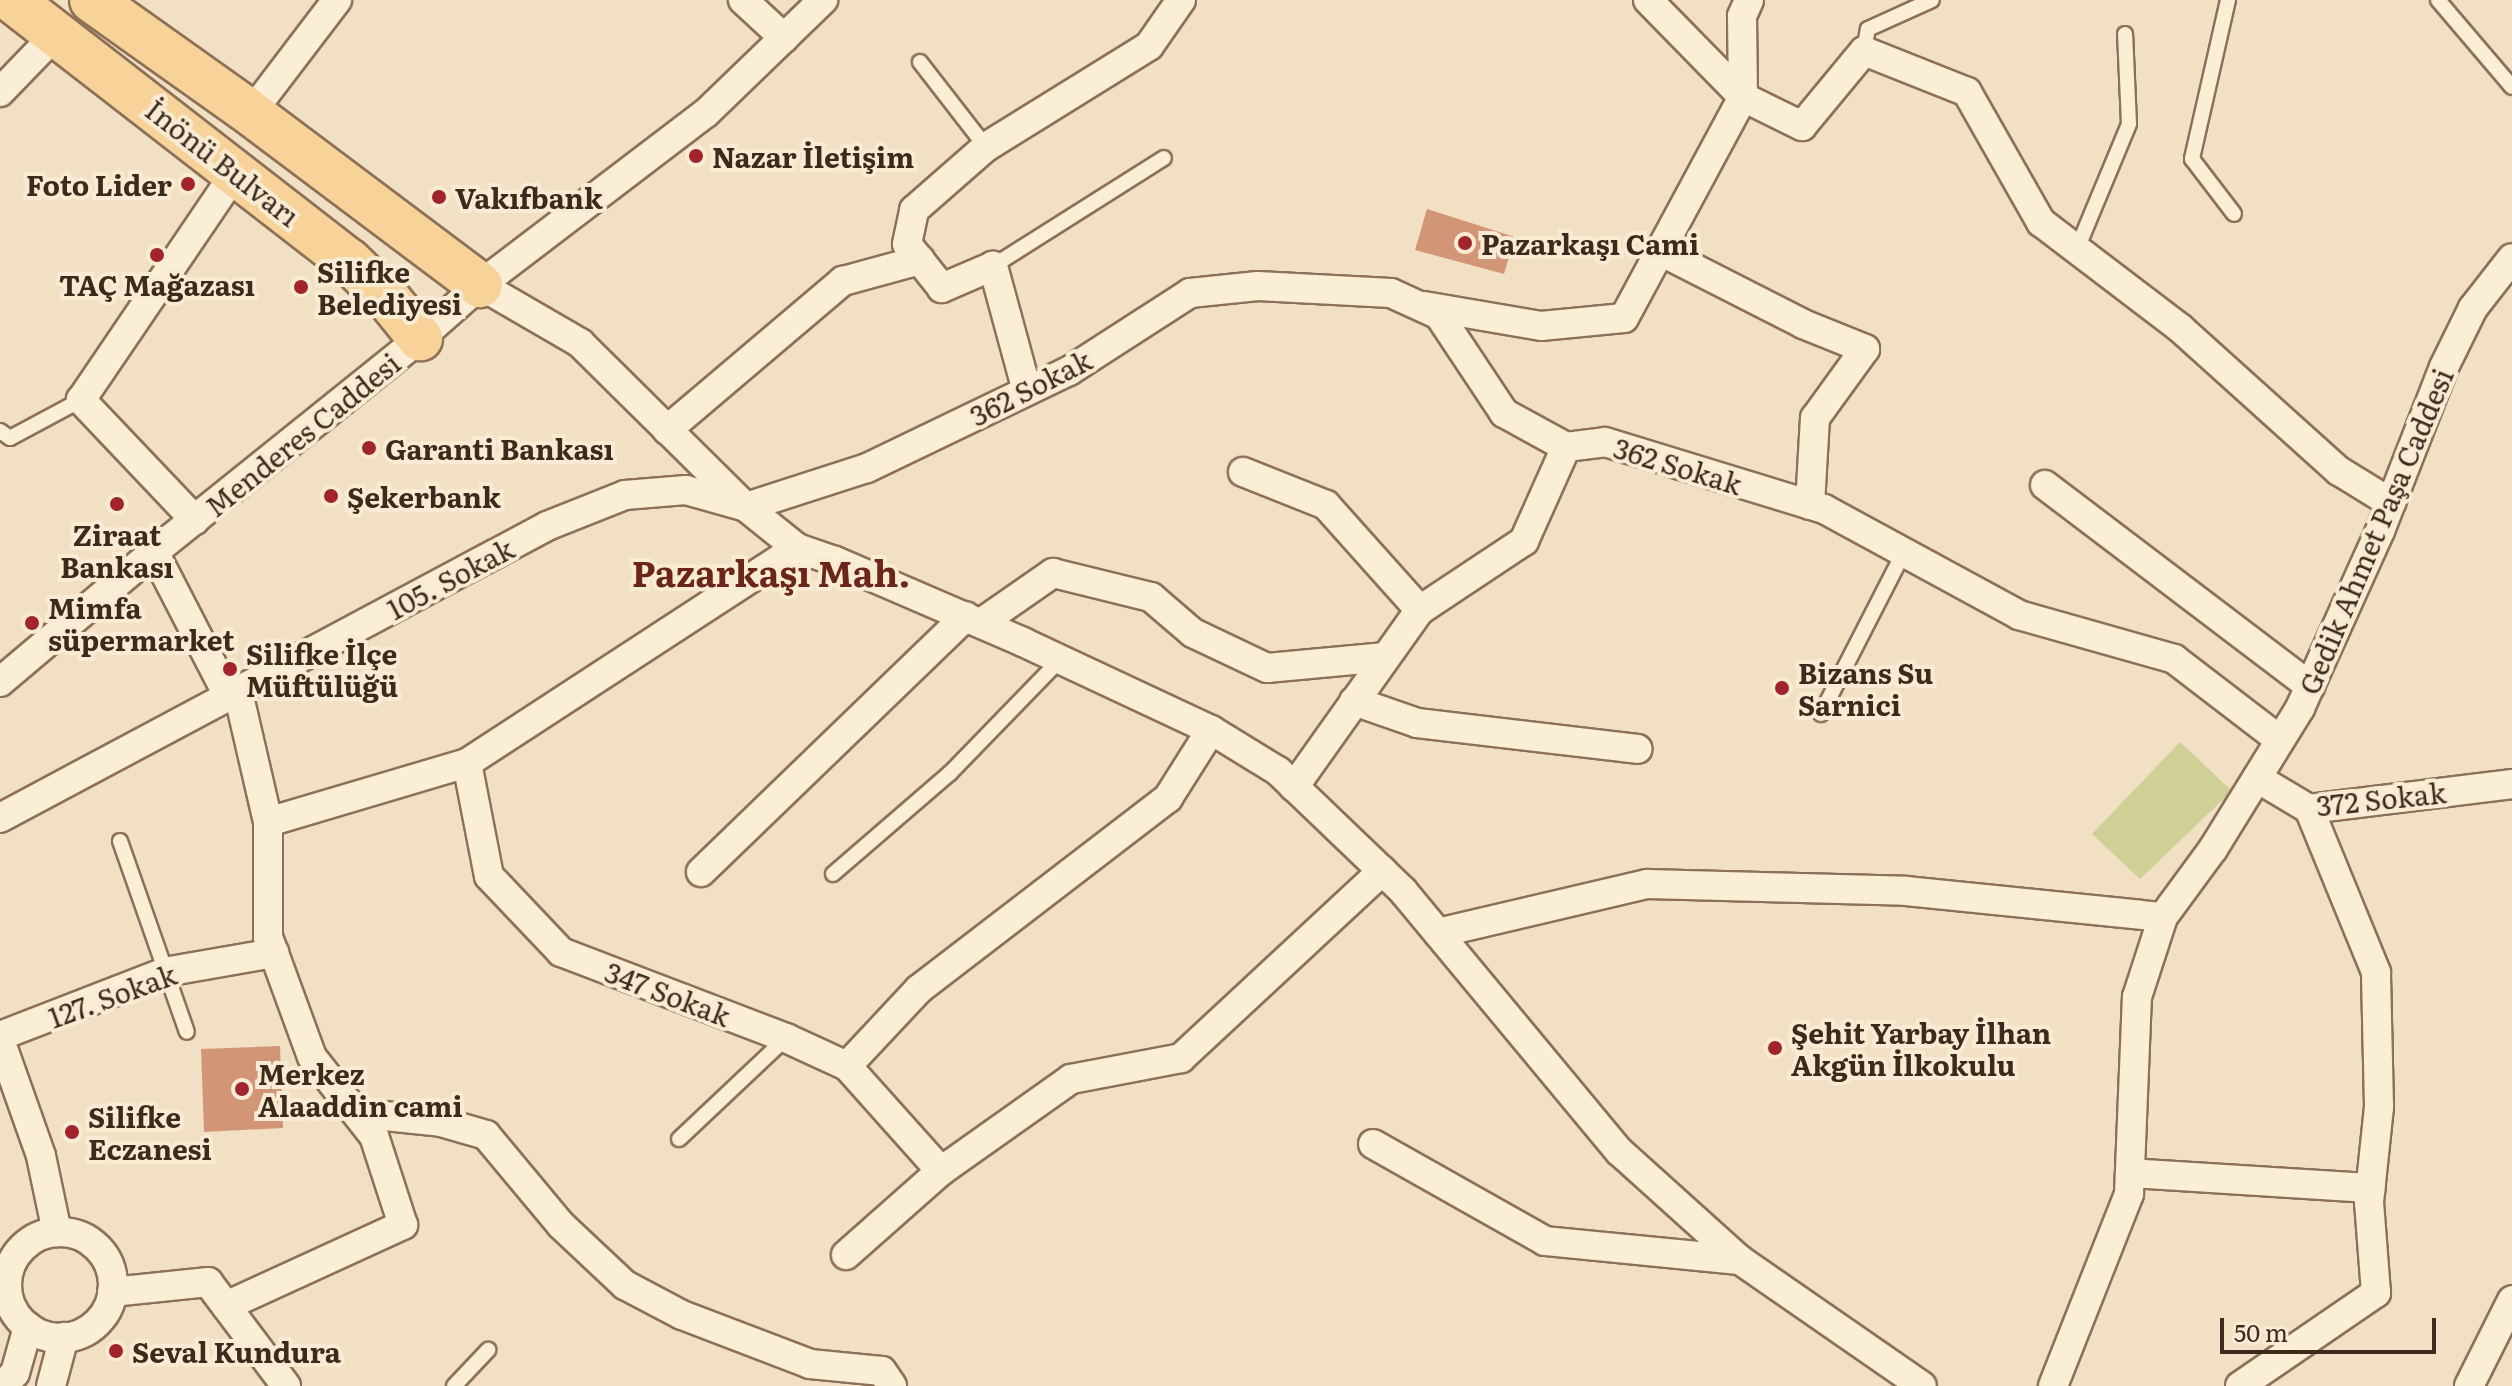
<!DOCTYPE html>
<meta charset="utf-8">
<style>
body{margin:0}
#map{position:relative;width:2512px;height:1386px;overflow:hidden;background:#f1e0c3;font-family:Literata,serif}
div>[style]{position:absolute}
.green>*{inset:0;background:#ced096}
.building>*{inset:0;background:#d29676}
.roads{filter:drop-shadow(2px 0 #8d7058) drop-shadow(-2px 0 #8d7058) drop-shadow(0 2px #8d7058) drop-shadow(0 -2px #8d7058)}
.lane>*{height:14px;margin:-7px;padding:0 7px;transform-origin:7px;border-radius:7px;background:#fbeed7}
.street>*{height:28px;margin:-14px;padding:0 14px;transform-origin:14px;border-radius:14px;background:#fbeed7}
.street>.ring{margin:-14px;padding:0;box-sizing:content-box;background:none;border:28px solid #fbeed7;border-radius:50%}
.primary>*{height:44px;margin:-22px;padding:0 22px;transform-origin:22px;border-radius:22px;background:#f7d299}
.dots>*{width:22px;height:22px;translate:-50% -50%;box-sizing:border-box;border:4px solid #f8ebd3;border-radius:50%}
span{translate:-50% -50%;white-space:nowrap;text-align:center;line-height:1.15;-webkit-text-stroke:8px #f8ebd3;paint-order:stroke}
.poi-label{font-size:28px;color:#3c2a1d;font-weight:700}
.left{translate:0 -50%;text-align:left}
.right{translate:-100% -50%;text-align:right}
.street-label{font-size:28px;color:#3c2a1d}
.district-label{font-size:36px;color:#6c251a;font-weight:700}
.scale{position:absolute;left:2220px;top:1318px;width:216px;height:36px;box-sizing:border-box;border:4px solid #3c2a1d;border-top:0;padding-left:10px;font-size:24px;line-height:28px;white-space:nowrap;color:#3c2a1d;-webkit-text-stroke:6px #f8ebd3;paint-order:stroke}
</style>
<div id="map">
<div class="green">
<i style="clip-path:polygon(2180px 742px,2232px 791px,2140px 879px,2092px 834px)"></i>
</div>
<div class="building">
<i style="clip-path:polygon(1427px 209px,1515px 237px,1504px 274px,1415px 250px)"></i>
<i style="clip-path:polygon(280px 1046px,283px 1128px,204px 1132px,201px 1049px)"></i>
</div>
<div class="roads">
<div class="lane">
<i style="left:2228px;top:0;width:163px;rotate:102.8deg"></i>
<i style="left:2192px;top:159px;width:69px;rotate:52.6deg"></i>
<i style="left:2438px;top:0;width:114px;rotate:49.6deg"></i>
<i style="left:1864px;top:51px;width:22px;rotate:-80deg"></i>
<i style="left:1868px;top:29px;width:70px;rotate:-24.4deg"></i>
<i style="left:920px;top:62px;width:108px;rotate:52.2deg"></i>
<i style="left:2077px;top:249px;width:135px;rotate:-67.4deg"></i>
<i style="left:2129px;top:124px;width:90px;rotate:-92.5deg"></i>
<i style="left:993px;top:266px;width:202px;rotate:-32.3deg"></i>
<i style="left:0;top:431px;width:12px;rotate:35deg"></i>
<i style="left:10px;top:438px;width:81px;rotate:-28.2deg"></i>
<i style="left:1821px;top:714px;width:182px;rotate:-62.9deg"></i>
<i style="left:120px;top:841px;width:202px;rotate:70.7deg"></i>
<i style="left:833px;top:874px;width:155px;rotate:-40.8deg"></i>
<i style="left:950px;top:773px;width:159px;rotate:-45.8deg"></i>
<i style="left:679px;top:1139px;width:147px;rotate:-43.3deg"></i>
<i style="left:454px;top:1386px;width:50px;rotate:-46.6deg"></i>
</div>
<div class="street">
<i style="left:743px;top:0;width:56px;rotate:42.8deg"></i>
<i style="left:1648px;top:0;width:136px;rotate:45.6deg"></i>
<i style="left:1743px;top:97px;width:66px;rotate:26.2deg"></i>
<i style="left:1802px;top:126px;width:97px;rotate:-50.4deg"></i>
<i style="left:1864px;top:51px;width:111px;rotate:21.7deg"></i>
<i style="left:1967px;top:92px;width:150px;rotate:60.4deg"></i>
<i style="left:2041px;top:222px;width:175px;rotate:37.3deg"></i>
<i style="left:2180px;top:328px;width:214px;rotate:42deg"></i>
<i style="left:2339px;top:471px;width:61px;rotate:31.6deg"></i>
<i style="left:0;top:92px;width:81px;rotate:-46deg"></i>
<i style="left:251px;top:113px;width:142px;rotate:-52.7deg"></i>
<i style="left:1660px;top:251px;width:161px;rotate:27deg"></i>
<i style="left:1803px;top:324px;width:67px;rotate:22deg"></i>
<i style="left:1865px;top:349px;width:85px;rotate:125.9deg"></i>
<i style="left:1815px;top:418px;width:87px;rotate:93.3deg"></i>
<i style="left:480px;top:285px;width:116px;rotate:30.1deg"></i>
<i style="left:580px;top:343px;width:233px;rotate:44.7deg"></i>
<i style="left:746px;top:507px;width:65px;rotate:38.8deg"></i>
<i style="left:797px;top:548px;width:40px;rotate:18.9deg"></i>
<i style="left:835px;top:561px;width:205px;rotate:23.3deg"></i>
<i style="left:1023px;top:642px;width:208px;rotate:25.1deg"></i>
<i style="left:1211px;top:730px;width:79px;rotate:31.5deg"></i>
<i style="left:1278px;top:771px;width:173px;rotate:43.8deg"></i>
<i style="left:1403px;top:891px;width:339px;rotate:50.3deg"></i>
<i style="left:1620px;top:1152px;width:161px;rotate:42deg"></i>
<i style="left:1740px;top:1260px;width:221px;rotate:34.7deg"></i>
<i style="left:1424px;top:306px;width:119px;rotate:9.7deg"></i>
<i style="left:1541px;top:326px;width:83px;rotate:-5.5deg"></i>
<i style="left:1624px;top:318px;width:251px;rotate:-61.7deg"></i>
<i style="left:1743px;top:97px;width:81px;rotate:-90.7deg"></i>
<i style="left:1742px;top:16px;width:17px;rotate:-66deg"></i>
<i style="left:1027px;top:391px;width:130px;rotate:-105.2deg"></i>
<i style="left:993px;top:266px;width:56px;rotate:156.7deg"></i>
<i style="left:942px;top:288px;width:56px;rotate:-128.5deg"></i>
<i style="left:907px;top:244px;width:35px;rotate:-78deg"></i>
<i style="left:914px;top:210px;width:96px;rotate:-41.2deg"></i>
<i style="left:986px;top:147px;width:192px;rotate:-31.8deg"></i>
<i style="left:1149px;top:46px;width:56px;rotate:-55.2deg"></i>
<i style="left:667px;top:430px;width:231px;rotate:-40.3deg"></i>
<i style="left:843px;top:281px;width:80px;rotate:-15.3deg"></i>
<i style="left:1243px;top:472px;width:89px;rotate:21.7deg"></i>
<i style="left:1326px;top:505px;width:141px;rotate:48.2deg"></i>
<i style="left:2045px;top:485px;width:333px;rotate:37.2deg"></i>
<i style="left:195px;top:520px;width:166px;rotate:-133.5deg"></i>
<i style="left:81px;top:400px;width:276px;rotate:-55.8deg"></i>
<i style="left:154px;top:552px;width:163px;rotate:62.7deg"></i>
<i style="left:981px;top:623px;width:88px;rotate:-34.8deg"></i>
<i style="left:1053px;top:573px;width:101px;rotate:13.8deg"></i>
<i style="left:1151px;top:597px;width:55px;rotate:40.6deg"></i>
<i style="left:1193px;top:633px;width:82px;rotate:25.3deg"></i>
<i style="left:1267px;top:668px;width:119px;rotate:-5.3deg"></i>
<i style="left:0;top:682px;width:202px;rotate:-40.2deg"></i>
<i style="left:154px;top:552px;width:341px;rotate:-38.8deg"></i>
<i style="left:420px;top:338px;width:80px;rotate:-41.5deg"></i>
<i style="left:480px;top:285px;width:284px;rotate:-37.3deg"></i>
<i style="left:706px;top:113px;width:163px;rotate:-44deg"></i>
<i style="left:1354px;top:701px;width:67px;rotate:19.2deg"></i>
<i style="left:1417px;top:723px;width:222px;rotate:6.7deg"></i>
<i style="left:467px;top:763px;width:115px;rotate:79deg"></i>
<i style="left:489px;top:876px;width:105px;rotate:46.5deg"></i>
<i style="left:561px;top:952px;width:241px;rotate:20.9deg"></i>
<i style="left:786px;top:1038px;width:67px;rotate:24.7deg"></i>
<i style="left:847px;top:1066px;width:141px;rotate:48.2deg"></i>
<i style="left:2257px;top:778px;width:61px;rotate:30.8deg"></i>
<i style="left:2309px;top:809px;width:205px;rotate:-7deg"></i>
<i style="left:1294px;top:787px;width:217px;rotate:-54.6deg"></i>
<i style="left:1420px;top:610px;width:125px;rotate:-33.6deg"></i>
<i style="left:1524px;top:541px;width:103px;rotate:-65.9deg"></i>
<i style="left:0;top:818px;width:620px;rotate:-28.09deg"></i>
<i style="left:547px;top:526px;width:84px;rotate:-21.7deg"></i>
<i style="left:625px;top:495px;width:61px;rotate:-4.7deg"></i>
<i style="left:686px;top:490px;width:62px;rotate:15.8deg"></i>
<i style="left:746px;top:507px;width:127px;rotate:-17.9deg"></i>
<i style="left:867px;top:468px;width:224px;rotate:-25.7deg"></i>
<i style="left:1069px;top:371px;width:144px;rotate:-32.8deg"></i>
<i style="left:1190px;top:293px;width:68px;rotate:-5.9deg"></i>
<i style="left:1258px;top:286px;width:133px;rotate:3deg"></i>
<i style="left:1391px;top:293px;width:53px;rotate:24.6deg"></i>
<i style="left:1439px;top:315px;width:118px;rotate:56.4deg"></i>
<i style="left:1504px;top:413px;width:71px;rotate:28.7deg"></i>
<i style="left:1566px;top:447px;width:39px;rotate:-7deg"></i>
<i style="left:1605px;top:442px;width:229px;rotate:17deg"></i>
<i style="left:1824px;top:509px;width:222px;rotate:28.5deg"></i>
<i style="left:2019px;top:615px;width:161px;rotate:15.8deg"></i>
<i style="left:2174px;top:659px;width:133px;rotate:37.4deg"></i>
<i style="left:268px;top:822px;width:208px;rotate:-16.5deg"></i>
<i style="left:467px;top:763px;width:394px;rotate:-33.1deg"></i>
<i style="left:701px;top:872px;width:368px;rotate:-44deg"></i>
<i style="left:1438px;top:933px;width:215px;rotate:-13.2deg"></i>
<i style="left:1647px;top:884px;width:259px;rotate:1.5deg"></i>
<i style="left:1906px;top:891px;width:258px;rotate:5.8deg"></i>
<i style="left:0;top:1036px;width:177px;rotate:-21.2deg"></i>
<i style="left:165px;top:972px;width:111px;rotate:-9.9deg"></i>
<i style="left:0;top:1040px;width:123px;rotate:70.5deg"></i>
<i style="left:41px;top:1156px;width:78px;rotate:78.1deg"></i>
<i style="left:847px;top:1066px;width:105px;rotate:-46.9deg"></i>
<i style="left:919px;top:989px;width:314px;rotate:-37.5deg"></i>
<i style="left:1168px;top:798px;width:80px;rotate:-57.7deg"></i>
<i style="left:356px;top:1113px;width:85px;rotate:6deg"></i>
<i style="left:441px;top:1122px;width:47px;rotate:16.1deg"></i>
<i style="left:486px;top:1135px;width:117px;rotate:50.2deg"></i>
<i style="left:561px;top:1225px;width:88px;rotate:43.2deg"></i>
<i style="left:625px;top:1285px;width:64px;rotate:27.8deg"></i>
<i style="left:682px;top:1315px;width:137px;rotate:20.9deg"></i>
<i style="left:810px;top:1364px;width:72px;rotate:5.6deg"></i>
<i style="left:882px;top:1371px;width:18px;rotate:56deg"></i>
<i style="left:1373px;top:1144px;width:197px;rotate:29.4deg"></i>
<i style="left:1545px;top:1241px;width:196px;rotate:5.6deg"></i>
<i style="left:2130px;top:1173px;width:241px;rotate:3.6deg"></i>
<i class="ring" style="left:7px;top:1232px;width:78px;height:78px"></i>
<i style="left:846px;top:1255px;width:127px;rotate:-41.5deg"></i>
<i style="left:941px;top:1171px;width:159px;rotate:-35.3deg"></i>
<i style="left:1071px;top:1079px;width:112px;rotate:-10.8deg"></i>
<i style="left:1181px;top:1058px;width:275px;rotate:-42.9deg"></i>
<i style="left:112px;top:1292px;width:97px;rotate:-5.9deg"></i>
<i style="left:208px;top:1282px;width:130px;rotate:53.1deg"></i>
<i style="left:226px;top:1306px;width:195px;rotate:-24.6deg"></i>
<i style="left:403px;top:1225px;width:94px;rotate:-108deg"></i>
<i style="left:374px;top:1136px;width:100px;rotate:-128.1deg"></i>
<i style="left:312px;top:1057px;width:128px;rotate:-110.1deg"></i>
<i style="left:268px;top:937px;width:115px;rotate:-90deg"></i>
<i style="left:268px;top:822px;width:133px;rotate:-103deg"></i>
<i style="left:2px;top:1386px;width:18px;rotate:-45deg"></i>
<i style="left:15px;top:1373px;width:48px;rotate:-74.2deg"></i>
<i style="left:51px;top:1386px;width:51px;rotate:-75.1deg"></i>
<i style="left:2053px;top:1386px;width:206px;rotate:-68.4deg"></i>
<i style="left:2129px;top:1194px;width:197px;rotate:-87.7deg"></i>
<i style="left:2137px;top:997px;width:84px;rotate:-72deg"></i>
<i style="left:2163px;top:917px;width:84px;rotate:-53.7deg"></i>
<i style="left:2213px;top:849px;width:166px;rotate:-58.3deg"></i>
<i style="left:2300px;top:708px;width:194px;rotate:-65.7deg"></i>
<i style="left:2380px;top:531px;width:176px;rotate:-68.7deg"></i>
<i style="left:2444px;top:367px;width:66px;rotate:-63.8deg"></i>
<i style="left:2473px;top:308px;width:63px;rotate:-52deg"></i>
<i style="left:2240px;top:1386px;width:165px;rotate:-34.4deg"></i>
<i style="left:2376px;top:1293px;width:91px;rotate:-94.4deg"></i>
<i style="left:2369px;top:1202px;width:96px;rotate:-84deg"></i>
<i style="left:2379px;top:1107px;width:135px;rotate:-91.3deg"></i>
<i style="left:2376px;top:972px;width:176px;rotate:-112.3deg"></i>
<i style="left:2469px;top:1386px;width:96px;rotate:-63.4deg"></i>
</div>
<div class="primary">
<i style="left:12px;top:0;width:426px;rotate:37.8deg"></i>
<i style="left:349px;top:261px;width:57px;rotate:44.3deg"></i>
<i style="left:390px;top:301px;width:48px;rotate:51deg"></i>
<i style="left:92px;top:0;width:186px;rotate:35.4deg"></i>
<i style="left:244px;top:108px;width:295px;rotate:36.9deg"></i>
</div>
</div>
<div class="dots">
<i style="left:696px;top:156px;background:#a1242e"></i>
<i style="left:188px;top:184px;background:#a1242e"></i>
<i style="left:439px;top:197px;background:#a1242e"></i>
<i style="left:1465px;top:243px;background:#a1242e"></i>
<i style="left:157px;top:255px;background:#a1242e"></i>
<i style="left:301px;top:287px;background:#a1242e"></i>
<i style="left:369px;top:448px;background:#a1242e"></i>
<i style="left:331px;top:496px;background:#a1242e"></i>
<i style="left:117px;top:504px;background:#a1242e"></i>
<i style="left:32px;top:623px;background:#a1242e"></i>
<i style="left:230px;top:669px;background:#a1242e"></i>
<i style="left:1782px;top:688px;background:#a1242e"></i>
<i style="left:1775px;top:1048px;background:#a1242e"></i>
<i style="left:242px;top:1089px;background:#a1242e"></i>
<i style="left:72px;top:1132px;background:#a1242e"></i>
<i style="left:116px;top:1351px;background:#a1242e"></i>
</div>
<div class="poi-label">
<span class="left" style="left:712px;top:156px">Nazar İletişim</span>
<span class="right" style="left:172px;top:184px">Foto Lider</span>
<span class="left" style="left:455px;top:197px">Vakıfbank</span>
<span class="left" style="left:1481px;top:243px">Pazarkaşı Cami</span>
<span class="left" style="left:317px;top:287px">Silifke<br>Belediyesi</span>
<span style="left:157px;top:284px">TAÇ Mağazası</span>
<span class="left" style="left:385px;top:448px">Garanti Bankası</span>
<span class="left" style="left:347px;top:496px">Şekerbank</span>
<span style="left:117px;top:550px">Ziraat<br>Bankası</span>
<span class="left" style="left:48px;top:623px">Mimfa<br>süpermarket</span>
<span class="left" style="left:246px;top:669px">Silifke İlçe<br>Müftülüğü</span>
<span class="left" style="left:1798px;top:688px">Bizans Su<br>Sarnici</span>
<span class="left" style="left:1791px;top:1048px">Şehit Yarbay İlhan<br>Akgün İlkokulu</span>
<span class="left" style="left:258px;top:1089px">Merkez<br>Alaaddin cami</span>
<span class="left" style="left:88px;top:1132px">Silifke<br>Eczanesi</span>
<span class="left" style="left:132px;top:1351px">Seval Kundura</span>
</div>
<div class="street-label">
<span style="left:223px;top:162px;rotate:38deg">İnönü Bulvarı</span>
<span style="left:1030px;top:387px;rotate:-27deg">362 Sokak</span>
<span style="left:302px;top:434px;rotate:-39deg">Menderes Caddesi</span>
<span style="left:1678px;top:465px;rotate:17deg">362 Sokak</span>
<span style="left:2375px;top:531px;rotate:-67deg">Gedik Ahmet Paşa Caddesi</span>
<span style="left:450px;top:578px;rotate:-28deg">105. Sokak</span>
<span style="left:2381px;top:798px;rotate:-6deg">372 Sokak</span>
<span style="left:668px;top:993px;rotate:21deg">347 Sokak</span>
<span style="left:112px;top:995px;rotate:-20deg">127. Sokak</span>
</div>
<div class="district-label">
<span style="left:771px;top:572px">Pazarkaşı Mah.</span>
</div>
<div class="scale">50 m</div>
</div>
